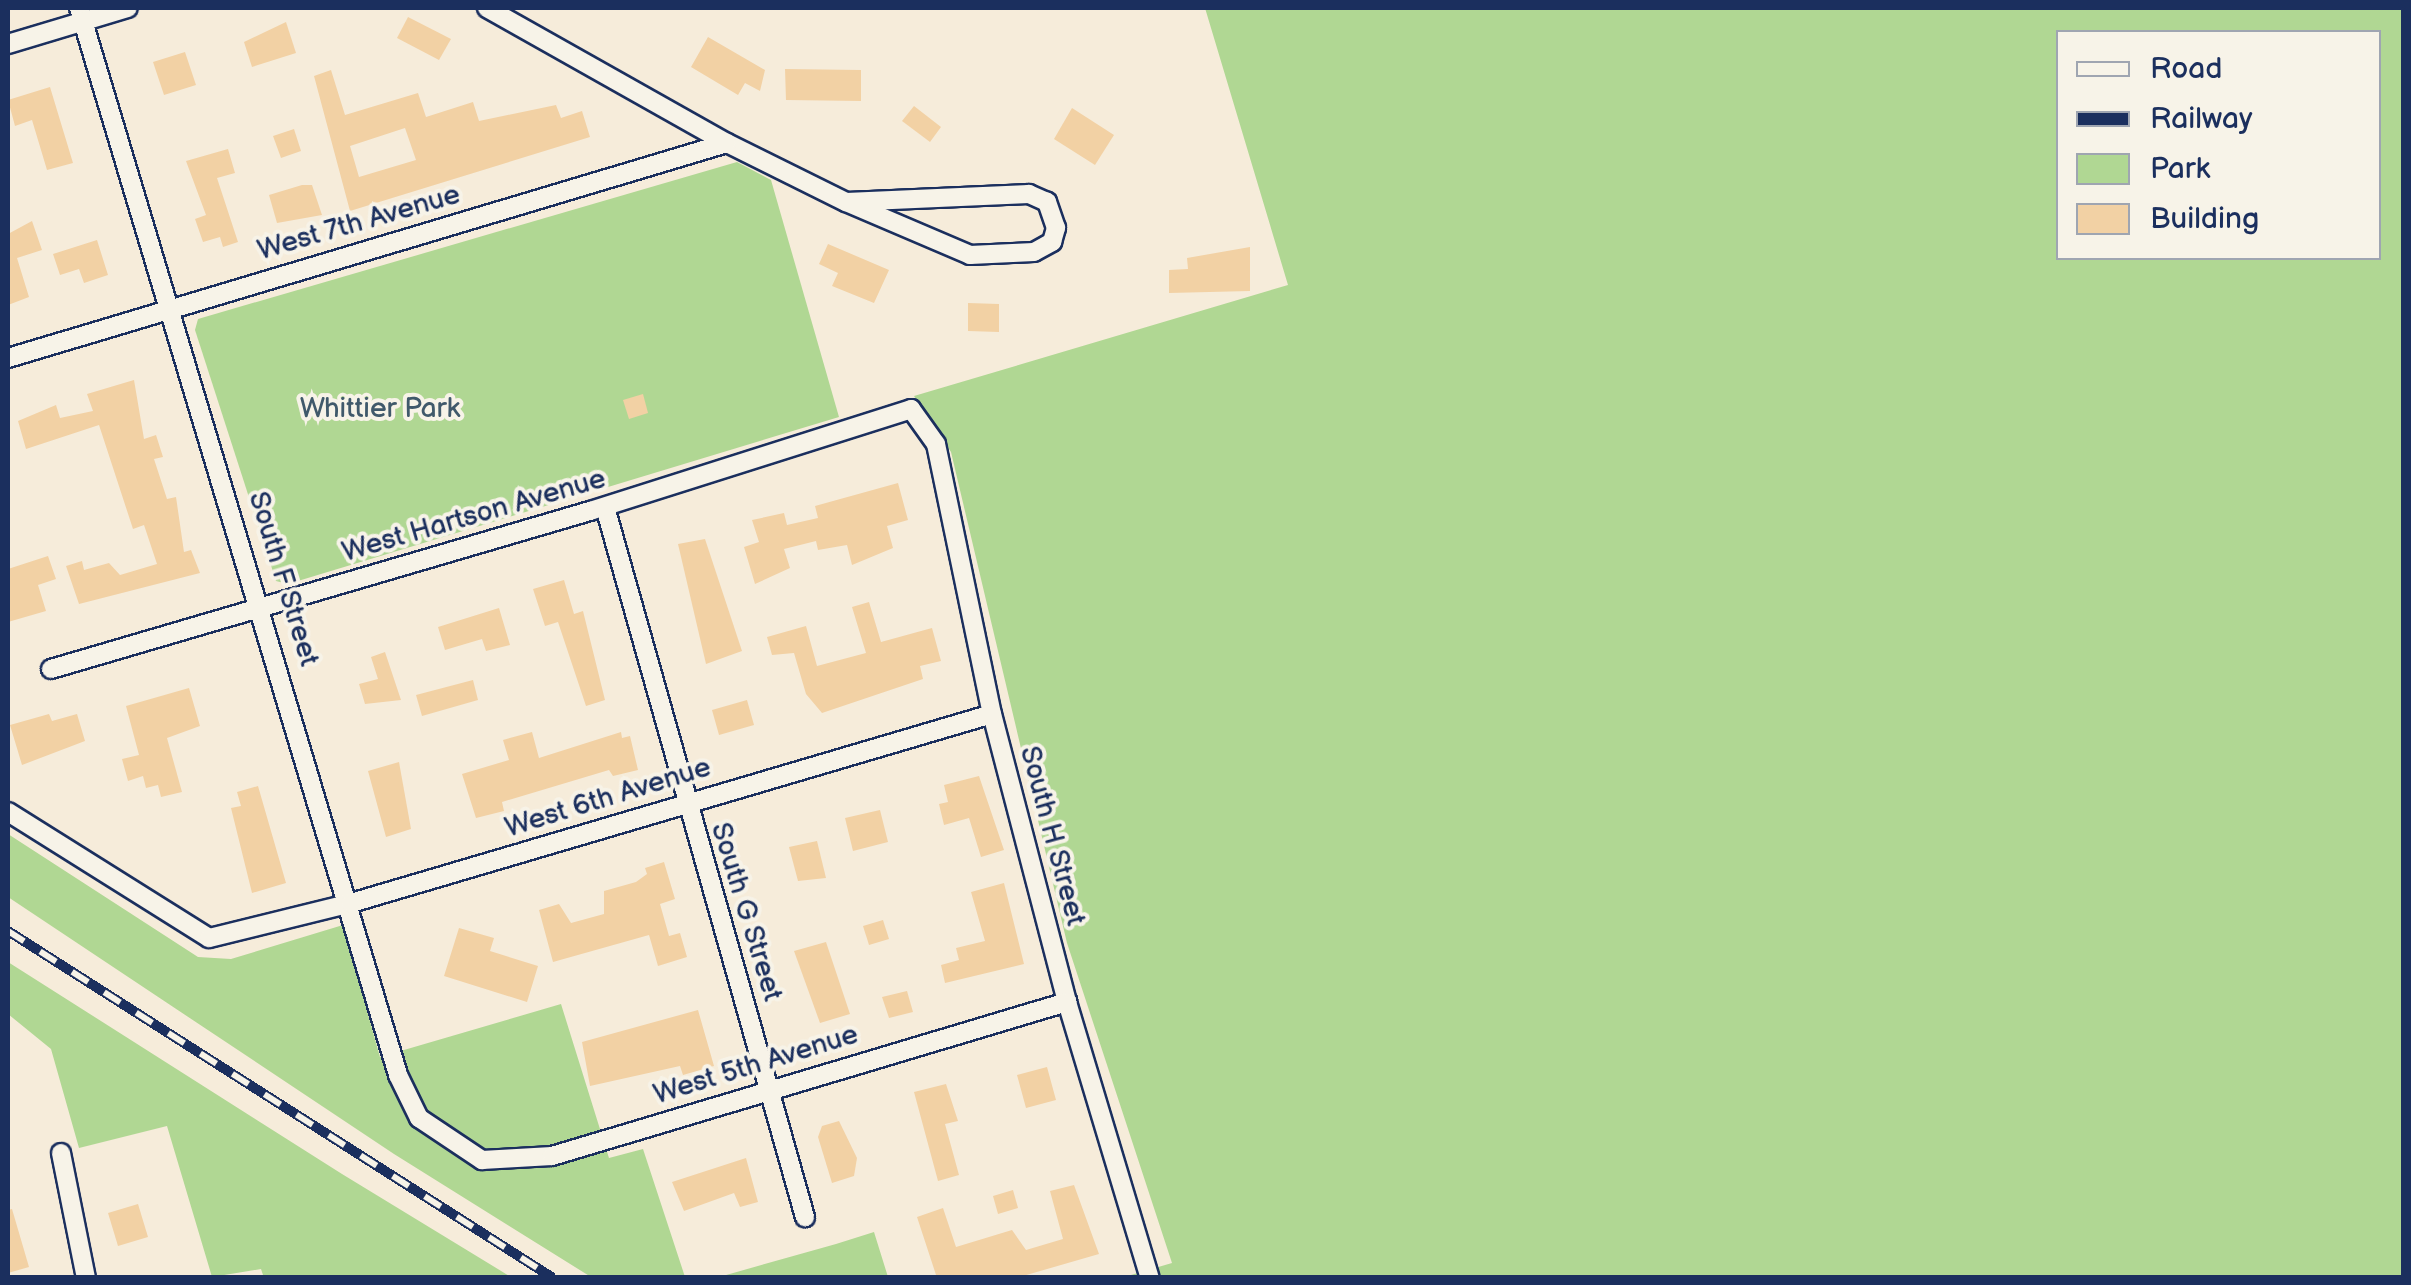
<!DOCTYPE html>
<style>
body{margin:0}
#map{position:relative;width:2411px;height:1285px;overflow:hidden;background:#f6ecda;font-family:"Balsamiq Sans",sans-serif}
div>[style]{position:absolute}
.green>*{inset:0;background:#b0d793}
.building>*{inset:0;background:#f2d1a4}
.roads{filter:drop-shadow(2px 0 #1b2f5e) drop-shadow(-2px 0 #1b2f5e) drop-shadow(0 2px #1b2f5e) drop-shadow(0 -2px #1b2f5e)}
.minor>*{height:18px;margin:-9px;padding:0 9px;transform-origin:9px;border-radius:9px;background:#f7f3e8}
.rail>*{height:10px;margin-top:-5px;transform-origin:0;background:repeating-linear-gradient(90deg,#f7f3e8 0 19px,#1b2f5e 0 38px);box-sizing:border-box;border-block:2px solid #1b2f5e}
span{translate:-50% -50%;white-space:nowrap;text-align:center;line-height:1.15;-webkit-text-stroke:8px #f7f3e8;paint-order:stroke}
.street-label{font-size:28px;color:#1b2f5e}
.park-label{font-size:28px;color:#40596b}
.frame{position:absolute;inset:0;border:10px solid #1b2f5e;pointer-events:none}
.legend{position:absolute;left:2056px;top:30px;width:325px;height:230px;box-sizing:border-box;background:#f7f3e8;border:2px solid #9fa5b1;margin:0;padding:12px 18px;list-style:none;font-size:30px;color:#1b2f5e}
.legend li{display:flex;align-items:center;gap:20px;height:50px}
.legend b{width:50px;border:2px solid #9fa5b1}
</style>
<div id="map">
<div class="green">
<i style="clip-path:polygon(evenodd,1205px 8px,2403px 8px,2403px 1277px,1124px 1277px,1172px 1263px,1067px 943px,951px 452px,914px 396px,1288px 285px,1205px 8px,2058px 32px,2378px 32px,2378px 258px,2058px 258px,2058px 32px)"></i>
<i style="clip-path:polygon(737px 162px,771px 180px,839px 417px,288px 584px,276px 581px,195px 330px,198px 319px)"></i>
<i style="clip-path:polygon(8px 834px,198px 957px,231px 959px,343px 925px,380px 1057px,561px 1004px,609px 1158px,643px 1149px,685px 1277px,591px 1277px,394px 1154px,8px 897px)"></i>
<i style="clip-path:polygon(8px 962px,342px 1174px,511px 1277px,264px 1278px,261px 1269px,212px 1277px,167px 1126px,79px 1148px,51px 1049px,8px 1014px)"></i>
<i style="clip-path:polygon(874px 1232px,888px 1277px,719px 1277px,836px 1244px)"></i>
</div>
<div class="building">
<i style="clip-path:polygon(408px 17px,451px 39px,439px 60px,397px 38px)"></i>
<i style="clip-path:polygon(286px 22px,296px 53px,252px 67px,244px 42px)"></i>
<i style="clip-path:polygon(708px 37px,765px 70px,760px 91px,745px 83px,738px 95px,691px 67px)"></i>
<i style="clip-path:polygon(185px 52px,196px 85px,164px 95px,153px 62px)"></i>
<i style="clip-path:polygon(785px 69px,861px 70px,861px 101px,786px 100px)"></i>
<i style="clip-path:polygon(evenodd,331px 70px,345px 115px,418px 93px,426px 117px,473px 102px,479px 121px,556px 105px,561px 118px,582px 111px,590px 137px,350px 211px,314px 76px,331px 70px,405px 128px,416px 160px,359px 177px,350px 146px,405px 128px)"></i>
<i style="clip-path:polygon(50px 87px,73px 163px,47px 170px,32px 120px,15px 126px,8px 100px)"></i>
<i style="clip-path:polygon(914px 106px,941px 127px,930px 142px,902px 121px)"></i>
<i style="clip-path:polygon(1072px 108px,1114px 135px,1095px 165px,1054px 139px)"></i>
<i style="clip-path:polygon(294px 129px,301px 151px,281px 158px,273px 136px)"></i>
<i style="clip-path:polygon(228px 149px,235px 173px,217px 178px,238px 242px,223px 247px,220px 237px,203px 242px,195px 219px,206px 215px,186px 161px)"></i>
<i style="clip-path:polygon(302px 185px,312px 185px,322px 215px,277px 223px,269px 195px)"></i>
<i style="clip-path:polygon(32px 221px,42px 250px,17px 258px,29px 297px,8px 305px,8px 234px)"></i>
<i style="clip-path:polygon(97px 240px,108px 275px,84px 283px,79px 269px,60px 275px,53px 254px)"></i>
<i style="clip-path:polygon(828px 244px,889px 270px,874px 303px,832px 286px,838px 273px,819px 264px)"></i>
<i style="clip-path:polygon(1250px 247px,1250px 291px,1169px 293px,1169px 270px,1188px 269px,1187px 258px)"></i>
<i style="clip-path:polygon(968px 303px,999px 304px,999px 332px,968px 331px)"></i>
<i style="clip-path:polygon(134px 380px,144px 439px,156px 435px,163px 457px,154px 459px,167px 499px,176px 497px,184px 552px,191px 550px,200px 573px,79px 604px,66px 566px,82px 561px,84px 570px,109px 563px,120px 575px,157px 564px,144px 525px,133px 529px,99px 425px,26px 449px,18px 421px,56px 405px,60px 418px,93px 411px,87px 394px)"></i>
<i style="clip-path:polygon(643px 394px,648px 413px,629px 419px,623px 400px)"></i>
<i style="clip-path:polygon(898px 483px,908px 520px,887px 526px,893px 548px,852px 565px,847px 545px,818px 550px,816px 541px,784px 549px,790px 568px,755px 584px,744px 547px,759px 542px,752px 520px,784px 513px,787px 525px,818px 518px,815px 506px)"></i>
<i style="clip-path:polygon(705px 539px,742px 651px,706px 664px,678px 544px)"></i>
<i style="clip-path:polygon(48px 556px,56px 579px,38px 585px,46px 611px,8px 622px,8px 569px)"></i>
<i style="clip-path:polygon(564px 580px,574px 614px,583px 611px,605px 700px,586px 706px,558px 622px,545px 626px,533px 589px)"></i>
<i style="clip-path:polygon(869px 602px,881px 642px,932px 628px,941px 661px,920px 666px,923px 679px,822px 713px,806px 694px,794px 653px,772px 655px,767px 637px,806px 626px,817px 666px,866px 653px,852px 607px)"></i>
<i style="clip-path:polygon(499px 608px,510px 645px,486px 651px,482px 639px,445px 650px,438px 627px)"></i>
<i style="clip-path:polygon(385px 652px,401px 700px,365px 704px,359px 684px,378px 679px,371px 657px)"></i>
<i style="clip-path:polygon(473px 680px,478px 700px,422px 716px,416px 695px)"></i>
<i style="clip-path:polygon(189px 688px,200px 726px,167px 738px,182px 792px,161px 797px,158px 785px,146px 788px,143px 776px,128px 781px,122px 759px,139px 755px,126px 706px)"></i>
<i style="clip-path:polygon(747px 700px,754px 725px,719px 735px,712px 710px)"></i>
<i style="clip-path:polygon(49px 714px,52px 721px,77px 714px,85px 741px,22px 765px,10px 725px)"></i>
<i style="clip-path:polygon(532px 732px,539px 758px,621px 732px,622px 738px,630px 736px,638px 770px,613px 776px,609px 770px,502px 802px,504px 811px,476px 818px,462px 774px,509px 760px,503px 740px)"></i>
<i style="clip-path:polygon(399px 762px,411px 829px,386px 837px,368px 771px)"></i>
<i style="clip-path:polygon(979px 776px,1004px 850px,981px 857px,969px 818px,944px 825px,939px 804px,948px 802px,944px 785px)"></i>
<i style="clip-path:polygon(258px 786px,286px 883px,252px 893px,231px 808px,241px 806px,237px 792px)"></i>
<i style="clip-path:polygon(880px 810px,888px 842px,853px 851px,845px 818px)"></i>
<i style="clip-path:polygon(817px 841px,826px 878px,798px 881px,789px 847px)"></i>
<i style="clip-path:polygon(664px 862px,675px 899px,660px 904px,669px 936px,680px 933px,687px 957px,658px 966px,649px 935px,553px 962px,539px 910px,559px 904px,571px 923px,604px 914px,604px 891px,636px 882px,647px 874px,645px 868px)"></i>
<i style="clip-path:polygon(1004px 883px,1024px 964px,945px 983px,941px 965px,959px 960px,956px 948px,985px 941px,971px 892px)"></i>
<i style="clip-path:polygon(883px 920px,889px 939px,869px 945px,863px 926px)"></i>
<i style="clip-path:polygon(459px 928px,494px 938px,490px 951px,538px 966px,527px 1002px,444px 976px)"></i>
<i style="clip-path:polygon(826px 942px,850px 1014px,820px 1023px,794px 951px)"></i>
<i style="clip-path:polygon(907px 991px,913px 1012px,889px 1018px,882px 997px)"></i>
<i style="clip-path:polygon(698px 1010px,714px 1066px,683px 1075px,680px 1066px,590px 1086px,582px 1042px)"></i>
<i style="clip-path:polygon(1047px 1067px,1056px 1100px,1026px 1108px,1017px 1075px)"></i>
<i style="clip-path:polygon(946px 1084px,958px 1121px,945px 1124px,959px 1175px,938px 1181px,914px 1092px)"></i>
<i style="clip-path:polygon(839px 1121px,857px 1158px,854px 1176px,832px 1183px,818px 1137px,822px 1126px)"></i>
<i style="clip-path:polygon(746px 1158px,758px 1202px,740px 1207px,734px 1193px,684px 1211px,672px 1182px)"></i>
<i style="clip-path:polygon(1074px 1185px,1099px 1254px,1016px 1278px,937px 1278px,917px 1217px,943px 1208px,956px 1247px,1012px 1230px,1026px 1250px,1063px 1239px,1050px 1191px)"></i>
<i style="clip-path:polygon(1013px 1190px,1018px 1208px,998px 1214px,993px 1196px)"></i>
<i style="clip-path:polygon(138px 1204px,148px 1237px,118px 1246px,108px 1213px)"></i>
<i style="clip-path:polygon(12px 1209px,29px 1267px,8px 1273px,8px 1210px)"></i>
</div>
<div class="roads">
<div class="minor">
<i style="left:79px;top:8px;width:1114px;rotate:73.35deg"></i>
<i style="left:398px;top:1075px;width:48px;rotate:64deg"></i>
<i style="left:419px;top:1118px;width:76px;rotate:33.7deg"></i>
<i style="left:482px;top:1160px;width:70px;rotate:-3.3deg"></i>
<i style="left:552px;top:1156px;width:538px;rotate:-16.65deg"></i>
<i style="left:487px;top:8px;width:275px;rotate:29.4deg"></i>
<i style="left:727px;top:143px;width:133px;rotate:26.4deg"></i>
<i style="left:846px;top:202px;width:135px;rotate:23.1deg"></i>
<i style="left:970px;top:255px;width:64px;rotate:-2.7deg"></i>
<i style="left:1034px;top:252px;width:21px;rotate:-29deg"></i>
<i style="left:1052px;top:242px;width:15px;rotate:-74deg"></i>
<i style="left:1056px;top:228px;width:28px;rotate:-109deg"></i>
<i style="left:1047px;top:202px;width:20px;rotate:-156deg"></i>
<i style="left:1029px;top:194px;width:183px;rotate:177.5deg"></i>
<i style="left:8px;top:44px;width:125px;rotate:-16.7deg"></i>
<i style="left:8px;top:358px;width:750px;rotate:-16.65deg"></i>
<i style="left:605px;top:507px;width:738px;rotate:74.27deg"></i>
<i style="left:51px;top:669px;width:562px;rotate:-16.34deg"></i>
<i style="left:590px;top:511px;width:337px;rotate:-17.6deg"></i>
<i style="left:911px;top:409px;width:43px;rotate:54.5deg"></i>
<i style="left:936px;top:444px;width:276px;rotate:78.3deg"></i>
<i style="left:992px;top:714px;width:298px;rotate:75.4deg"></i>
<i style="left:1067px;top:1002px;width:288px;rotate:73.3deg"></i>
<i style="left:8px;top:812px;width:237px;rotate:32.1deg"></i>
<i style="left:209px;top:938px;width:146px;rotate:-13.8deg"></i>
<i style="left:351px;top:903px;width:668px;rotate:-16.43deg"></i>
<i style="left:61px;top:1153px;width:127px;rotate:78.7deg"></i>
</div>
</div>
<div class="rail">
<i style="left:8px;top:931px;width:646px;rotate:32.48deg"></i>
</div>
<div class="street-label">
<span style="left:359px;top:223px;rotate:-16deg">West 7th Avenue</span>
<span style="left:474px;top:516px;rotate:-16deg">West Hartson Avenue</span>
<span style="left:283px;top:579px;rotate:73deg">South F Street</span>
<span style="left:608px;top:798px;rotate:-17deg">West 6th Avenue</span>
<span style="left:1052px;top:836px;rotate:75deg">South H Street</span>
<span style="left:746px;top:912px;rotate:73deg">South G Street</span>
<span style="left:756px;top:1065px;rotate:-17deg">West 5th Avenue</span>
</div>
<div class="park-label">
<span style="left:380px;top:409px">Whittier Park</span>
</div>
<div class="frame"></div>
<ul class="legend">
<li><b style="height:12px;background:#f7f3e8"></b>Road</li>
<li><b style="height:12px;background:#1b2f5e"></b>Railway</li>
<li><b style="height:28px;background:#b0d793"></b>Park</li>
<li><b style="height:28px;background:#f2d1a4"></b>Building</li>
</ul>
</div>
